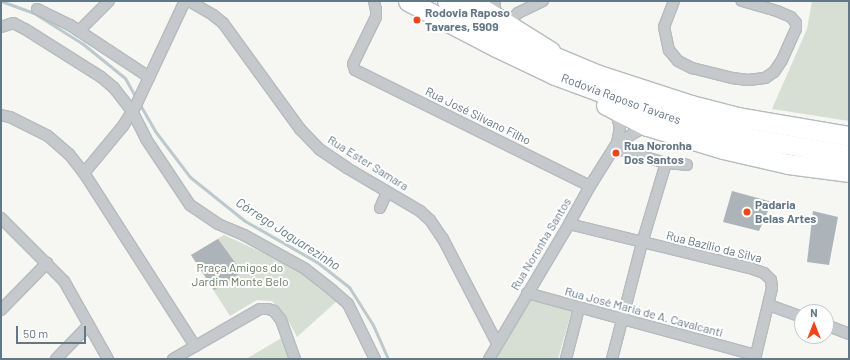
<!DOCTYPE html>
<meta charset="utf-8">
<style>
body{margin:0}
#map{position:relative;width:850px;height:360px;overflow:hidden;background:#f6f6f2;font-family:Barlow,sans-serif}
div>[style]{position:absolute}
.green>*{inset:0;background:#d7ded3}
.stream>*{height:3px;margin:-1.5px;padding:0 1.5px;transform-origin:1.5px;border-radius:1.5px;background:#bcc9cd}
.building>*{inset:0;background:#acb4ba}
.roads{filter:drop-shadow(1px 0 #b5bbbf) drop-shadow(-1px 0 #b5bbbf) drop-shadow(0 1px #b5bbbf) drop-shadow(0 -1px #b5bbbf)}
.minor>*{height:10px;margin:-5px;padding:0 5px;transform-origin:5px;border-radius:5px;background:#c5c9cc}
.secondary>*{height:15px;margin:-7.5px;padding:0 7.5px;transform-origin:7.5px;border-radius:7.5px;background:#fff}
.motorway>*{height:19px;margin:-9.5px;padding:0 9.5px;transform-origin:9.5px;border-radius:9.5px;background:#fff}
.dots>*{width:11px;height:11px;translate:-50% -50%;box-sizing:border-box;border:2px solid #fff;border-radius:50%}
span{translate:-50% -50%;white-space:nowrap;text-align:center;line-height:1.15;-webkit-text-stroke:4px #fff;paint-order:stroke}
.poi-label{font-size:12px;color:#637785;font-weight:700}
.left{translate:0 -50%;text-align:left}
.street-label{font-size:12px;color:#637785}
.park-label{font-size:12px;color:#687c62}
.water-label{font-size:13px;color:#5f7a82;font-style:italic}
.frame{position:absolute;inset:0;border:2px solid #637785;pointer-events:none}
.north{position:absolute;left:794px;top:304px;width:40px;height:40px;box-sizing:border-box;background:#fff;border:1px solid #c1c9ce;border-radius:50%;rotate:0deg;font-size:11px;font-weight:700;line-height:16px;text-align:center;color:#637785}
.north::after{content:'';display:block;margin:auto;width:14px;height:18px;background:#ef4519;clip-path:polygon(50% 0,100% 100%,50% 72%,0 100%)}
.scale{position:absolute;left:16px;top:326px;width:70px;height:18px;box-sizing:border-box;border:2px solid #637785;border-top:0;padding-left:5px;font-size:12px;line-height:14px;white-space:nowrap;color:#637785;-webkit-text-stroke:3px #fff;paint-order:stroke}
</style>
<div id="map">
<div class="green">
<i style="clip-path:polygon(812px 1px,849px 1px,849px 121px,772px 109px,807px 29px)"></i>
<i style="clip-path:polygon(224px 235px,296px 268px,337px 301px,297px 337px,289px 322px,272px 301px,257px 300px,230px 316px,191px 255px)"></i>
<i style="clip-path:polygon(527px 298px,572px 310px,558px 359px,503px 359px,494px 357px)"></i>
<i style="clip-path:polygon(285px 336px,292px 359px,246px 359px)"></i>
</div>
<div class="stream">
<i style="left:1px;top:1px;width:35px;rotate:20deg"></i>
<i style="left:34px;top:13px;width:58px;rotate:32.3deg"></i>
<i style="left:83px;top:44px;width:54px;rotate:39deg"></i>
<i style="left:125px;top:78px;width:23px;rotate:61deg"></i>
<i style="left:139px;top:103px;width:32px;rotate:60deg"></i>
<i style="left:155px;top:131px;width:58px;rotate:52.7deg"></i>
<i style="left:190px;top:177px;width:70px;rotate:38.7deg"></i>
<i style="left:245px;top:221px;width:83px;rotate:29.7deg"></i>
<i style="left:317px;top:262px;width:41px;rotate:38deg"></i>
<i style="left:349px;top:287px;width:45px;rotate:57.7deg"></i>
<i style="left:373px;top:325px;width:37px;rotate:66deg"></i>
</div>
<div class="building">
<i style="clip-path:polygon(732px 191px,772px 202px,759px 231px,723px 222px)"></i>
<i style="clip-path:polygon(813px 211px,838px 217px,829px 265px,807px 262px)"></i>
<i style="clip-path:polygon(218px 239px,242px 272px,214px 290px,191px 255px)"></i>
</div>
<div class="roads">
<div class="minor">
<i style="left:189px;top:1px;width:28px;rotate:30deg"></i>
<i style="left:213px;top:15px;width:13px;rotate:39deg"></i>
<i style="left:223px;top:23px;width:131px;rotate:54deg"></i>
<i style="left:300px;top:129px;width:28px;rotate:46deg"></i>
<i style="left:319px;top:149px;width:34px;rotate:34deg"></i>
<i style="left:347px;top:168px;width:85px;rotate:30.5deg"></i>
<i style="left:420px;top:211px;width:13px;rotate:42deg"></i>
<i style="left:430px;top:220px;width:23px;rotate:56deg"></i>
<i style="left:443px;top:239px;width:117px;rotate:62.6deg"></i>
<i style="left:374px;top:1px;width:9px;rotate:77deg"></i>
<i style="left:376px;top:10px;width:7px;rotate:90deg"></i>
<i style="left:376px;top:17px;width:52px;rotate:116.1deg"></i>
<i style="left:353px;top:64px;width:6px;rotate:72deg"></i>
<i style="left:355px;top:70px;width:262px;rotate:26.3deg"></i>
<i style="left:494px;top:1px;width:13px;rotate:81deg"></i>
<i style="left:674px;top:1px;width:28px;rotate:111deg"></i>
<i style="left:664px;top:27px;width:24px;rotate:78deg"></i>
<i style="left:669px;top:50px;width:14px;rotate:51deg"></i>
<i style="left:678px;top:61px;width:16px;rotate:27deg"></i>
<i style="left:692px;top:68px;width:41px;rotate:14deg"></i>
<i style="left:732px;top:78px;width:16px;rotate:7deg"></i>
<i style="left:748px;top:80px;width:17px;rotate:-7deg"></i>
<i style="left:765px;top:78px;width:11px;rotate:-34deg"></i>
<i style="left:774px;top:72px;width:14px;rotate:-56deg"></i>
<i style="left:782px;top:60px;width:34px;rotate:-66deg"></i>
<i style="left:796px;top:29px;width:6px;rotate:-90deg"></i>
<i style="left:796px;top:23px;width:8px;rotate:-130deg"></i>
<i style="left:791px;top:17px;width:15px;rotate:-157deg"></i>
<i style="left:777px;top:11px;width:37px;rotate:-164deg"></i>
<i style="left:37px;top:9px;width:37px;rotate:26deg"></i>
<i style="left:70px;top:25px;width:95px;rotate:33.4deg"></i>
<i style="left:509px;top:22px;width:13px;rotate:-45deg"></i>
<i style="left:518px;top:13px;width:28px;rotate:-26deg"></i>
<i style="left:1px;top:27px;width:13px;rotate:-18deg"></i>
<i style="left:13px;top:23px;width:13px;rotate:27deg"></i>
<i style="left:25px;top:29px;width:90px;rotate:32.3deg"></i>
<i style="left:101px;top:77px;width:17px;rotate:40deg"></i>
<i style="left:114px;top:88px;width:29px;rotate:52deg"></i>
<i style="left:132px;top:111px;width:31px;rotate:63deg"></i>
<i style="left:146px;top:139px;width:79px;rotate:56.3deg"></i>
<i style="left:190px;top:205px;width:34px;rotate:34deg"></i>
<i style="left:218px;top:224px;width:28px;rotate:23deg"></i>
<i style="left:244px;top:235px;width:68px;rotate:28.8deg"></i>
<i style="left:304px;top:268px;width:36px;rotate:38deg"></i>
<i style="left:332px;top:290px;width:21px;rotate:41deg"></i>
<i style="left:348px;top:304px;width:61px;rotate:63.9deg"></i>
<i style="left:79px;top:31px;width:42px;rotate:-45deg"></i>
<i style="left:1px;top:115px;width:9px;rotate:13deg"></i>
<i style="left:10px;top:117px;width:42px;rotate:26.6deg"></i>
<i style="left:48px;top:136px;width:28px;rotate:41deg"></i>
<i style="left:69px;top:154px;width:24px;rotate:52deg"></i>
<i style="left:84px;top:173px;width:206px;rotate:57.3deg"></i>
<i style="left:617px;top:143px;width:34px;rotate:-30deg"></i>
<i style="left:614px;top:148px;width:54px;rotate:16.1deg"></i>
<i style="left:666px;top:163px;width:21px;rotate:5deg"></i>
<i style="left:84px;top:173px;width:61px;rotate:-50.3deg"></i>
<i style="left:123px;top:126px;width:25px;rotate:-58deg"></i>
<i style="left:136px;top:105px;width:115px;rotate:-64.8deg"></i>
<i style="left:380px;top:208px;width:17px;rotate:-66deg"></i>
<i style="left:1px;top:218px;width:89px;rotate:45deg"></i>
<i style="left:64px;top:281px;width:90px;rotate:60.6deg"></i>
<i style="left:569px;top:224px;width:186px;rotate:13.7deg"></i>
<i style="left:750px;top:268px;width:15px;rotate:20deg"></i>
<i style="left:764px;top:273px;width:10px;rotate:45deg"></i>
<i style="left:771px;top:280px;width:8px;rotate:83deg"></i>
<i style="left:772px;top:288px;width:73px;rotate:103.5deg"></i>
<i style="left:527px;top:293px;width:236px;rotate:15.2deg"></i>
<i style="left:769px;top:305px;width:35px;rotate:20deg"></i>
<i style="left:1px;top:310px;width:66px;rotate:-45.6deg"></i>
<i style="left:826px;top:325px;width:25px;rotate:21deg"></i>
<i style="left:56px;top:359px;width:47px;rotate:-45.9deg"></i>
<i style="left:173px;top:359px;width:100px;rotate:-29.9deg"></i>
<i style="left:260px;top:309px;width:8px"></i>
<i style="left:268px;top:309px;width:6px;rotate:18deg"></i>
<i style="left:274px;top:311px;width:11px;rotate:52deg"></i>
<i style="left:281px;top:320px;width:41px;rotate:70.3deg"></i>
<i style="left:489px;top:359px;width:157px;rotate:-59.3deg"></i>
<i style="left:569px;top:224px;width:43px;rotate:-61.1deg"></i>
<i style="left:590px;top:186px;width:51px;rotate:-57.9deg"></i>
<i style="left:617px;top:143px;width:15px;rotate:-79deg"></i>
<i style="left:620px;top:128px;width:16px;rotate:-104deg"></i>
<i style="left:566px;top:359px;width:53px;rotate:-75.7deg"></i>
<i style="left:612px;top:359px;width:120px;rotate:-75.5deg"></i>
<i style="left:642px;top:243px;width:84px;rotate:-73.3deg"></i>
</div>
<div class="secondary">
<i style="left:474px;top:1px;width:92px;rotate:32.1deg"></i>
</div>
<div class="motorway">
<i style="left:408px;top:1px;width:99px;rotate:27.6deg"></i>
<i style="left:496px;top:47px;width:65px;rotate:25.4deg"></i>
<i style="left:555px;top:75px;width:135px;rotate:20.3deg"></i>
<i style="left:682px;top:122px;width:65px;rotate:13.4deg"></i>
<i style="left:745px;top:137px;width:106px;rotate:9.8deg"></i>
<i style="left:447px;top:1px;width:86px;rotate:29.2deg"></i>
<i style="left:522px;top:43px;width:83px;rotate:22.6deg"></i>
<i style="left:599px;top:75px;width:97px;rotate:18.1deg"></i>
<i style="left:691px;top:105px;width:49px;rotate:14.3deg"></i>
<i style="left:738px;top:117px;width:113px;rotate:9.7deg"></i>
<i style="left:606px;top:105px;width:46px;rotate:27.1deg"></i>
<i style="left:647px;top:126px;width:79px;rotate:16.8deg"></i>
<i style="left:723px;top:149px;width:67px;rotate:13deg"></i>
<i style="left:788px;top:164px;width:62px;rotate:7.5deg"></i>
</div>
</div>
<div class="dots">
<i style="left:417px;top:20px;background:#ef4519"></i>
<i style="left:616px;top:153px;background:#ef4519"></i>
<i style="left:747px;top:212px;background:#ef4519"></i>
</div>
<div class="poi-label">
<span class="left" style="left:425px;top:20px">Rodovia Raposo<br>Tavares, 5909</span>
<span class="left" style="left:624px;top:153px">Rua Noronha<br>Dos Santos</span>
<span class="left" style="left:755px;top:212px">Padaria<br>Belas Artes</span>
</div>
<div class="street-label">
<span style="left:621px;top:99px;rotate:20deg">Rodovia Raposo Tavares</span>
<span style="left:478px;top:116px;rotate:26deg">Rua José Silvano Filho</span>
<span style="left:368px;top:163px;rotate:32deg">Rua Ester Samara</span>
<span style="left:541px;top:244px;rotate:-59deg">Rua Noronha Santos</span>
<span style="left:714px;top:247px;rotate:14deg">Rua Bazílio da Silva</span>
<span style="left:644px;top:312px;rotate:15deg">Rua José Maria de A. Cavalcanti</span>
</div>
<div class="park-label">
<span style="left:240px;top:275px">Praça Amigos do<br>Jardim Monte Belo</span>
</div>
<div class="water-label">
<span style="left:288px;top:234px;rotate:33deg">Córrego Jaguarezinho</span>
</div>
<div class="frame"></div>
<div class="north">N</div>
<div class="scale">50 m</div>
</div>
